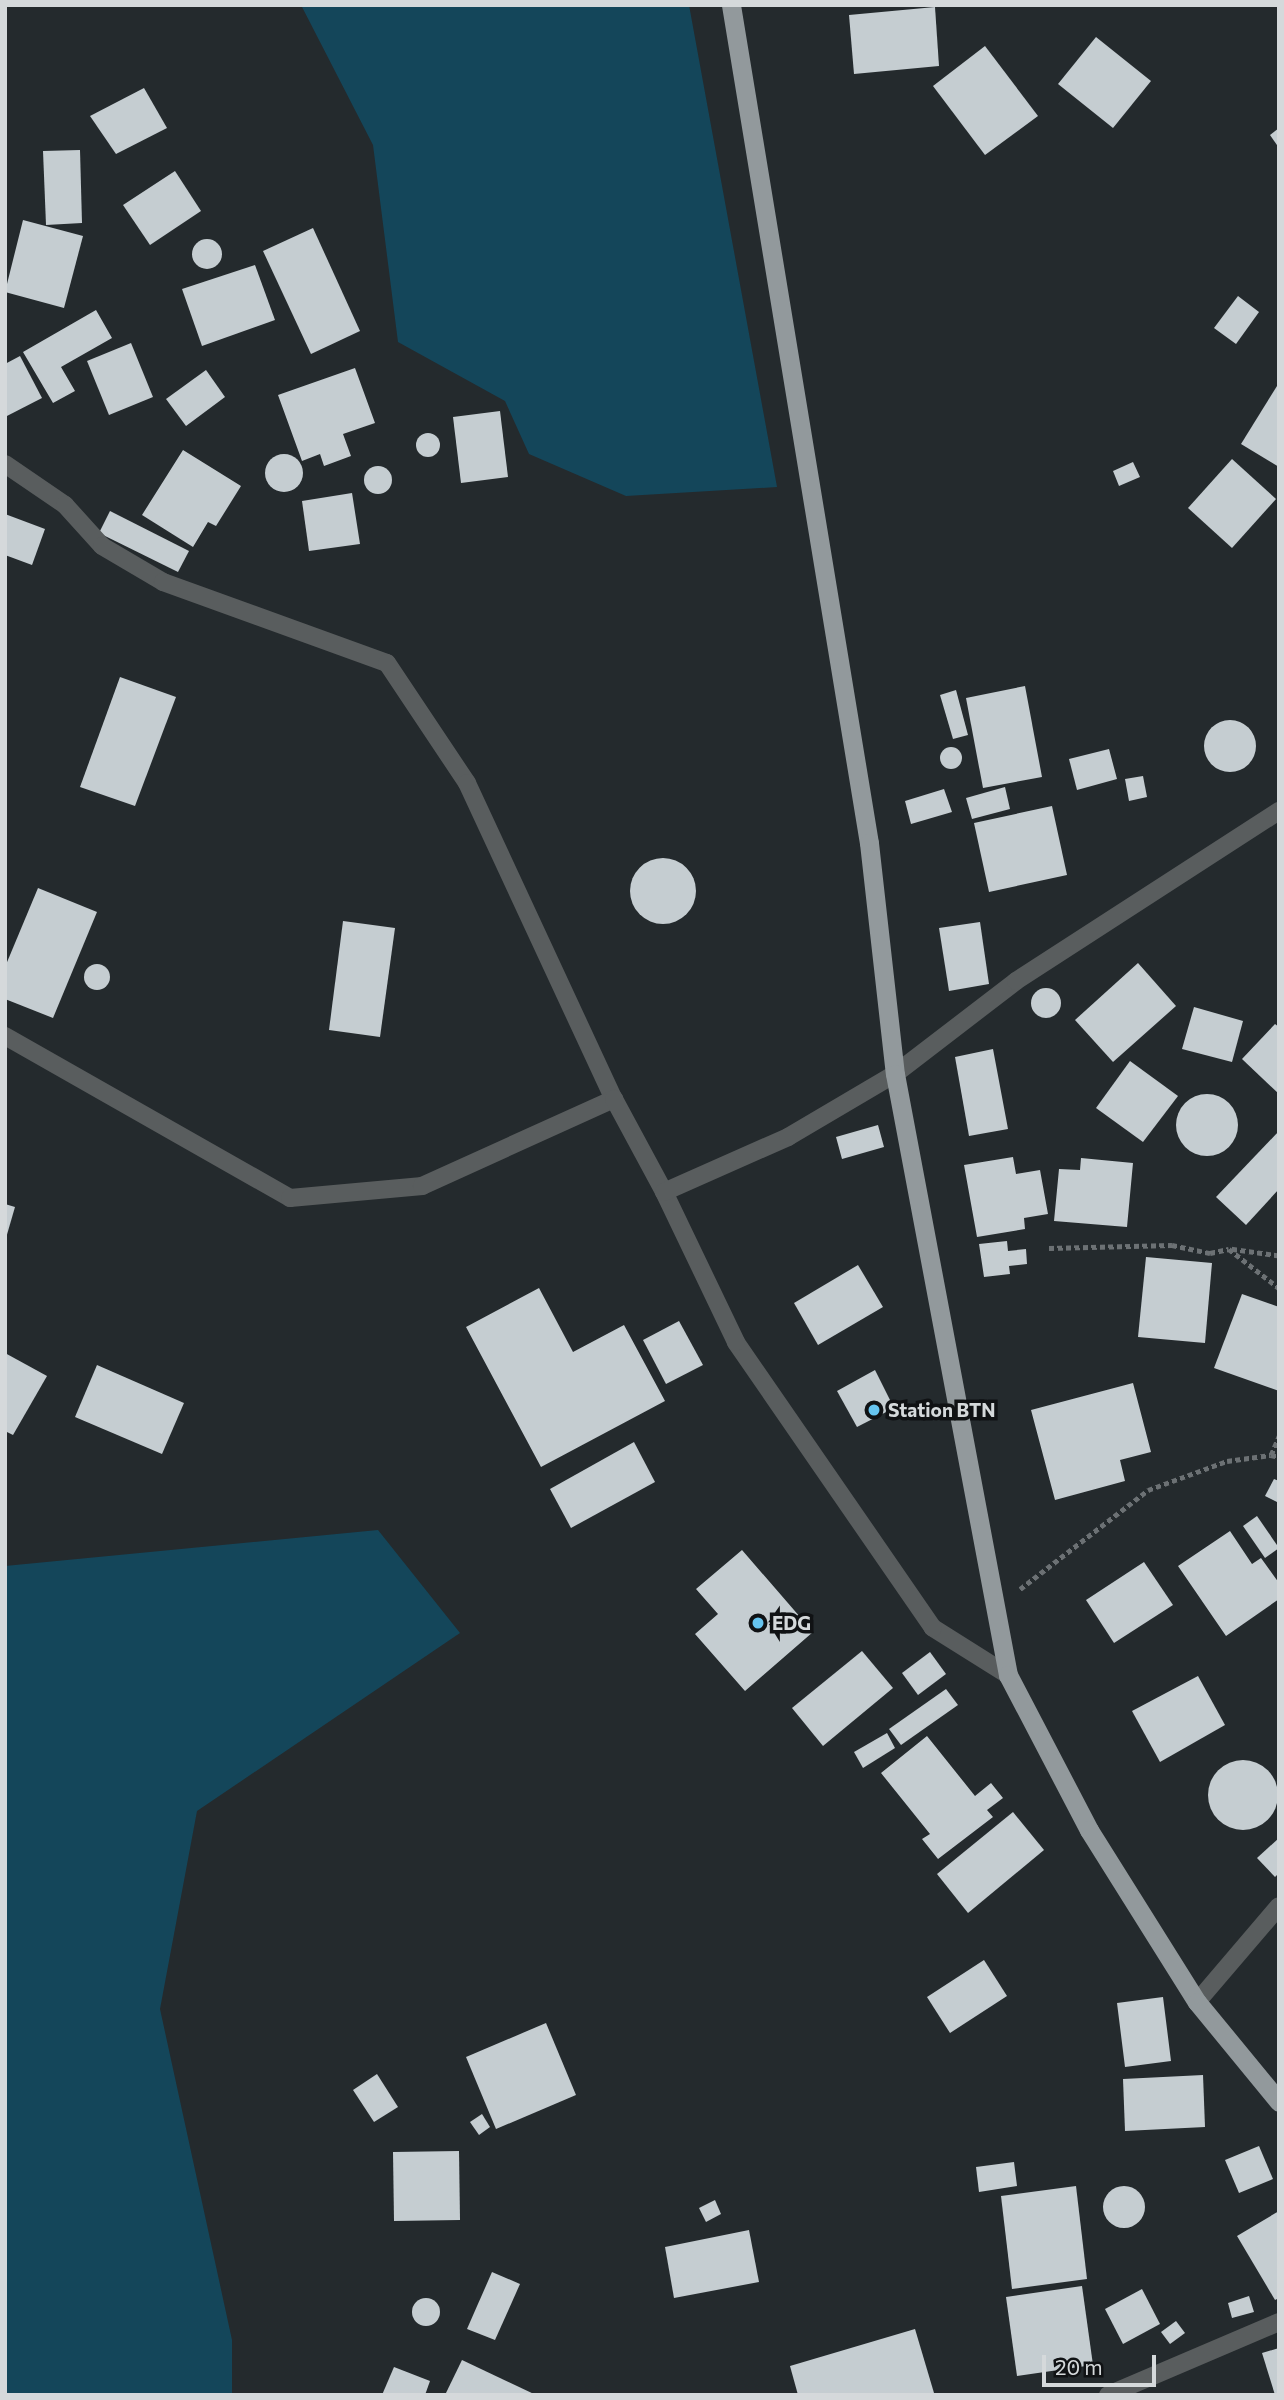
<!DOCTYPE html>
<style>
body{margin:0}
#map{position:relative;width:1284px;height:2400px;overflow:hidden;background:#242a2d;font-family:Commissioner,sans-serif}
div>[style]{position:absolute}
.green>*{inset:0;background:#14465a}
.building>*{inset:0;background:#c5cdd1}
.round{border-radius:50%}
.path>*{height:4.5px;margin-top:-2.25px;transform-origin:0;background:repeating-linear-gradient(90deg,#6c7174 0 5px,transparent 0 8.5px)}
.minor>*{height:18px;margin:-9px;padding:0 9px;transform-origin:9px;border-radius:9px;background:#595d5e}
.trunk>*{height:19px;margin:-9.5px;padding:0 9.5px;transform-origin:9.5px;border-radius:9.5px;background:#92999c}
.dots>*{width:19px;height:19px;translate:-50% -50%;box-sizing:border-box;border:4px solid #101214;border-radius:50%}
span{translate:-50% -50%;white-space:nowrap;text-align:center;line-height:1.15;-webkit-text-stroke:7px #101214;paint-order:stroke}
.poi-label{font-size:19px;color:#d5d9db;font-weight:700}
.left{translate:0 -50%;text-align:left}
.frame{position:absolute;inset:0;border:7px solid #d5d9db;pointer-events:none}
.scale{position:absolute;left:1042px;top:2355px;width:114px;height:32px;box-sizing:border-box;border:4px solid #d5d9db;border-top:0;padding-left:9px;font-size:21px;line-height:24px;white-space:nowrap;color:#d5d9db;-webkit-text-stroke:5px #101214;paint-order:stroke}
</style>
<div id="map">
<div class="green">
<i style="clip-path:polygon(301px 5px,689px 5px,777px 487px,626px 496px,529px 454px,505px 401px,398px 342px,373px 145px)"></i>
<i style="clip-path:polygon(378px 1530px,460px 1633px,197px 1811px,160px 2009px,232px 2340px,232px 2395px,5px 2395px,5px 1566px)"></i>
</div>
<div class="building">
<i style="clip-path:polygon(935px 7px,939px 66px,854px 74px,849px 15px)"></i>
<i style="clip-path:polygon(1096px 37px,1151px 81px,1113px 128px,1058px 84px)"></i>
<i style="clip-path:polygon(985px 46px,1038px 116px,985px 155px,933px 86px)"></i>
<i style="clip-path:polygon(144px 88px,167px 128px,116px 154px,90px 116px)"></i>
<i style="clip-path:polygon(1279px 128px,1279px 148px,1270px 135px)"></i>
<i style="clip-path:polygon(80px 150px,82px 223px,46px 225px,43px 151px)"></i>
<i style="clip-path:polygon(175px 171px,201px 211px,150px 245px,123px 205px)"></i>
<i style="clip-path:polygon(23px 220px,83px 236px,64px 308px,5px 292px)"></i>
<i style="clip-path:polygon(313px 228px,360px 331px,311px 354px,263px 251px)"></i>
<i class="round" style="left:192px;top:239px;width:30px;height:30px"></i>
<i style="clip-path:polygon(255px 265px,275px 320px,202px 346px,182px 289px)"></i>
<i style="clip-path:polygon(1238px 296px,1259px 312px,1236px 344px,1214px 328px)"></i>
<i style="clip-path:polygon(96px 310px,112px 338px,61px 367px,75px 391px,53px 403px,23px 352px)"></i>
<i style="clip-path:polygon(131px 343px,153px 397px,109px 415px,87px 361px)"></i>
<i style="clip-path:polygon(20px 356px,42px 398px,5px 417px,5px 364px)"></i>
<i style="clip-path:polygon(355px 368px,375px 423px,343px 434px,351px 456px,324px 466px,320px 454px,302px 461px,278px 395px)"></i>
<i style="clip-path:polygon(206px 370px,225px 397px,186px 426px,166px 399px)"></i>
<i style="clip-path:polygon(1277px 386px,1279px 387px,1279px 467px,1241px 444px)"></i>
<i style="clip-path:polygon(500px 411px,508px 477px,461px 483px,453px 417px)"></i>
<i class="round" style="left:416px;top:433px;width:24px;height:24px"></i>
<i style="clip-path:polygon(183px 450px,241px 486px,216px 526px,208px 522px,193px 547px,142px 515px)"></i>
<i class="round" style="left:265px;top:454px;width:38px;height:38px"></i>
<i style="clip-path:polygon(1232px 459px,1276px 499px,1232px 548px,1188px 508px)"></i>
<i style="clip-path:polygon(1133px 462px,1140px 477px,1119px 486px,1113px 471px)"></i>
<i class="round" style="left:364px;top:466px;width:28px;height:28px"></i>
<i style="clip-path:polygon(352px 493px,360px 544px,309px 551px,302px 501px)"></i>
<i style="clip-path:polygon(110px 511px,189px 551px,178px 572px,99px 533px)"></i>
<i style="clip-path:polygon(5px 514px,45px 529px,32px 565px,5px 555px)"></i>
<i style="clip-path:polygon(120px 677px,176px 697px,135px 806px,80px 787px)"></i>
<i style="clip-path:polygon(1025px 686px,1042px 777px,983px 788px,966px 698px)"></i>
<i style="clip-path:polygon(956px 690px,968px 735px,953px 739px,940px 695px)"></i>
<i class="round" style="left:1204px;top:720px;width:52px;height:52px"></i>
<i class="round" style="left:940px;top:747px;width:22px;height:22px"></i>
<i style="clip-path:polygon(1109px 749px,1117px 779px,1077px 790px,1069px 759px)"></i>
<i style="clip-path:polygon(1143px 776px,1147px 797px,1129px 801px,1125px 779px)"></i>
<i style="clip-path:polygon(1005px 787px,1010px 809px,972px 819px,966px 798px)"></i>
<i style="clip-path:polygon(944px 789px,952px 812px,911px 824px,905px 801px)"></i>
<i style="clip-path:polygon(1052px 806px,1067px 875px,989px 892px,974px 823px)"></i>
<i class="round" style="left:630px;top:858px;width:66px;height:66px"></i>
<i style="clip-path:polygon(38px 888px,97px 912px,53px 1018px,5px 999px,5px 967px)"></i>
<i style="clip-path:polygon(343px 921px,395px 928px,380px 1037px,329px 1030px)"></i>
<i style="clip-path:polygon(980px 922px,989px 984px,949px 991px,939px 928px)"></i>
<i style="clip-path:polygon(1138px 963px,1176px 1006px,1113px 1062px,1075px 1020px)"></i>
<i class="round" style="left:84px;top:964px;width:26px;height:26px"></i>
<i class="round" style="left:1031px;top:988px;width:30px;height:30px"></i>
<i style="clip-path:polygon(1194px 1007px,1243px 1021px,1232px 1062px,1182px 1049px)"></i>
<i style="clip-path:polygon(1275px 1024px,1279px 1027px,1279px 1094px,1242px 1059px)"></i>
<i style="clip-path:polygon(993px 1049px,1008px 1129px,969px 1136px,955px 1057px)"></i>
<i style="clip-path:polygon(1130px 1061px,1178px 1096px,1143px 1142px,1096px 1108px)"></i>
<i class="round" style="left:1176px;top:1094px;width:62px;height:62px"></i>
<i style="clip-path:polygon(878px 1125px,884px 1147px,842px 1159px,836px 1137px)"></i>
<i style="clip-path:polygon(1279px 1131px,1279px 1189px,1246px 1225px,1216px 1197px)"></i>
<i style="clip-path:polygon(1013px 1157px,1016px 1174px,1040px 1170px,1048px 1214px,1024px 1218px,1025px 1229px,977px 1237px,964px 1165px)"></i>
<i style="clip-path:polygon(1081px 1158px,1133px 1163px,1127px 1227px,1054px 1221px,1059px 1169px,1080px 1170px)"></i>
<i style="clip-path:polygon(5px 1204px,15px 1207px,6px 1238px,5px 1238px)"></i>
<i style="clip-path:polygon(1007px 1241px,1008px 1251px,1026px 1249px,1027px 1264px,1009px 1266px,1010px 1274px,984px 1277px,979px 1244px)"></i>
<i style="clip-path:polygon(1146px 1257px,1212px 1263px,1205px 1343px,1138px 1337px)"></i>
<i style="clip-path:polygon(858px 1265px,883px 1307px,818px 1345px,794px 1303px)"></i>
<i style="clip-path:polygon(539px 1288px,573px 1352px,624px 1325px,665px 1401px,541px 1467px,466px 1327px)"></i>
<i style="clip-path:polygon(1242px 1294px,1279px 1307px,1279px 1391px,1214px 1368px)"></i>
<i style="clip-path:polygon(679px 1321px,703px 1365px,666px 1384px,643px 1340px)"></i>
<i style="clip-path:polygon(5px 1353px,47px 1376px,13px 1435px,5px 1431px)"></i>
<i style="clip-path:polygon(97px 1365px,184px 1403px,162px 1454px,75px 1417px)"></i>
<i style="clip-path:polygon(875px 1370px,894px 1408px,857px 1427px,837px 1391px)"></i>
<i style="clip-path:polygon(1133px 1383px,1151px 1452px,1120px 1460px,1125px 1481px,1055px 1500px,1031px 1410px)"></i>
<i style="clip-path:polygon(634px 1442px,655px 1482px,571px 1528px,550px 1489px)"></i>
<i style="clip-path:polygon(1274px 1479px,1279px 1481px,1279px 1503px,1265px 1496px)"></i>
<i style="clip-path:polygon(1257px 1516px,1279px 1548px,1265px 1558px,1243px 1526px)"></i>
<i style="clip-path:polygon(1230px 1531px,1252px 1564px,1261px 1558px,1279px 1583px,1279px 1599px,1226px 1636px,1178px 1566px)"></i>
<i style="clip-path:polygon(742px 1550px,813px 1632px,745px 1691px,695px 1634px,718px 1614px,696px 1589px)"></i>
<i style="clip-path:polygon(1144px 1562px,1173px 1605px,1114px 1643px,1086px 1600px)"></i>
<i style="clip-path:polygon(862px 1651px,893px 1688px,823px 1746px,792px 1708px)"></i>
<i style="clip-path:polygon(930px 1652px,946px 1674px,918px 1695px,902px 1673px)"></i>
<i style="clip-path:polygon(1198px 1676px,1225px 1725px,1160px 1762px,1132px 1711px)"></i>
<i style="clip-path:polygon(946px 1689px,958px 1705px,901px 1745px,889px 1729px)"></i>
<i style="clip-path:polygon(887px 1733px,895px 1748px,863px 1768px,854px 1752px)"></i>
<i style="clip-path:polygon(927px 1736px,975px 1796px,991px 1783px,1003px 1798px,987px 1810px,993px 1817px,938px 1859px,922px 1839px,930px 1834px,881px 1773px)"></i>
<i class="round" style="left:1208px;top:1760px;width:70px;height:70px"></i>
<i style="clip-path:polygon(1013px 1812px,1044px 1850px,968px 1913px,937px 1874px)"></i>
<i style="clip-path:polygon(1279px 1838px,1279px 1873px,1275px 1877px,1257px 1858px)"></i>
<i style="clip-path:polygon(984px 1960px,1007px 1996px,950px 2033px,927px 1997px)"></i>
<i style="clip-path:polygon(1163px 1997px,1171px 2061px,1125px 2067px,1117px 2003px)"></i>
<i style="clip-path:polygon(546px 2023px,576px 2095px,496px 2129px,466px 2057px)"></i>
<i style="clip-path:polygon(377px 2074px,398px 2107px,374px 2122px,353px 2090px)"></i>
<i style="clip-path:polygon(1203px 2075px,1205px 2127px,1125px 2131px,1123px 2079px)"></i>
<i style="clip-path:polygon(482px 2114px,490px 2127px,479px 2135px,470px 2122px)"></i>
<i style="clip-path:polygon(1259px 2146px,1273px 2179px,1239px 2193px,1225px 2160px)"></i>
<i style="clip-path:polygon(459px 2151px,460px 2220px,394px 2221px,393px 2152px)"></i>
<i style="clip-path:polygon(1014px 2162px,1017px 2186px,979px 2192px,976px 2167px)"></i>
<i class="round" style="left:1103px;top:2186px;width:42px;height:42px"></i>
<i style="clip-path:polygon(1076px 2186px,1087px 2279px,1012px 2289px,1001px 2196px)"></i>
<i style="clip-path:polygon(715px 2200px,721px 2214px,706px 2222px,699px 2208px)"></i>
<i style="clip-path:polygon(1279px 2211px,1279px 2298px,1275px 2300px,1237px 2236px)"></i>
<i style="clip-path:polygon(749px 2230px,759px 2282px,674px 2298px,665px 2247px)"></i>
<i style="clip-path:polygon(492px 2272px,520px 2284px,495px 2340px,467px 2329px)"></i>
<i style="clip-path:polygon(1082px 2286px,1093px 2365px,1017px 2376px,1006px 2297px)"></i>
<i style="clip-path:polygon(1142px 2289px,1160px 2324px,1123px 2344px,1105px 2309px)"></i>
<i style="clip-path:polygon(1249px 2296px,1254px 2312px,1232px 2318px,1228px 2303px)"></i>
<i class="round" style="left:412px;top:2298px;width:28px;height:28px"></i>
<i style="clip-path:polygon(1176px 2321px,1185px 2333px,1170px 2344px,1161px 2332px)"></i>
<i style="clip-path:polygon(915px 2329px,934px 2393px,798px 2395px,790px 2366px)"></i>
<i style="clip-path:polygon(1279px 2348px,1279px 2395px,1275px 2395px,1262px 2353px)"></i>
<i style="clip-path:polygon(462px 2360px,536px 2395px,445px 2395px)"></i>
<i style="clip-path:polygon(394px 2367px,430px 2381px,425px 2395px,382px 2395px)"></i>
</div>
<div class="path">
<i style="left:1049px;top:1248px;width:123px;rotate:-1.4deg"></i>
<i style="left:1172px;top:1245px;width:39px;rotate:12deg"></i>
<i style="left:1210px;top:1253px;width:19px;rotate:-12deg"></i>
<i style="left:1279px;top:1256px;width:50px;rotate:-172deg"></i>
<i style="left:1229px;top:1249px;width:63px;rotate:38deg"></i>
<i style="left:1271px;top:1455px;width:8px;rotate:14deg"></i>
<i style="left:1020px;top:1589px;width:162px;rotate:-37.7deg"></i>
<i style="left:1148px;top:1490px;width:84px;rotate:-20.2deg"></i>
<i style="left:1227px;top:1461px;width:44px;rotate:-7.8deg"></i>
<i style="left:1271px;top:1455px;width:21px;rotate:-67deg"></i>
</div>
<div class="minor">
<i style="left:5px;top:464px;width:73px;rotate:34.3deg"></i>
<i style="left:65px;top:505px;width:55px;rotate:47.9deg"></i>
<i style="left:102px;top:546px;width:71px;rotate:30.5deg"></i>
<i style="left:163px;top:582px;width:238px;rotate:19.9deg"></i>
<i style="left:387px;top:663px;width:144px;rotate:56.3deg"></i>
<i style="left:467px;top:783px;width:349px;rotate:65.1deg"></i>
<i style="left:5px;top:1036px;width:328px;rotate:29.6deg"></i>
<i style="left:290px;top:1198px;width:133px;rotate:-5.2deg"></i>
<i style="left:422px;top:1186px;width:211px;rotate:-24.4deg"></i>
<i style="left:614px;top:1099px;width:106px;rotate:61.7deg"></i>
<i style="left:1008px;top:1675px;width:89px;rotate:-147.9deg"></i>
<i style="left:933px;top:1628px;width:347px;rotate:-124.6deg"></i>
<i style="left:736px;top:1342px;width:166px;rotate:-115.6deg"></i>
<i style="left:664px;top:1192px;width:136px;rotate:-23.9deg"></i>
<i style="left:788px;top:1137px;width:124px;rotate:-30.5deg"></i>
<i style="left:895px;top:1074px;width:153px;rotate:-37.5deg"></i>
<i style="left:1016px;top:981px;width:313px;rotate:-32.9deg"></i>
<i style="left:1197px;top:2002px;width:126px;rotate:-49.5deg"></i>
<i style="left:1108px;top:2395px;width:186px;rotate:-23.1deg"></i>
</div>
<div class="trunk">
<i style="left:731px;top:5px;width:849px;rotate:80.65deg"></i>
<i style="left:869px;top:843px;width:232px;rotate:83.6deg"></i>
<i style="left:895px;top:1074px;width:612px;rotate:79.35deg"></i>
<i style="left:1008px;top:1675px;width:175px;rotate:62.4deg"></i>
<i style="left:1089px;top:1830px;width:203px;rotate:57.9deg"></i>
<i style="left:1197px;top:2002px;width:129px;rotate:50.6deg"></i>
</div>
<div class="dots">
<i style="left:874px;top:1410px;background:#66c4ef"></i>
<i style="left:758px;top:1623px;background:#66c4ef"></i>
</div>
<div class="poi-label">
<span class="left" style="left:888px;top:1410px">Station BTN</span>
<span class="left" style="left:772px;top:1623px">EDG</span>
</div>
<div class="frame"></div>
<div class="scale">20 m</div>
</div>
